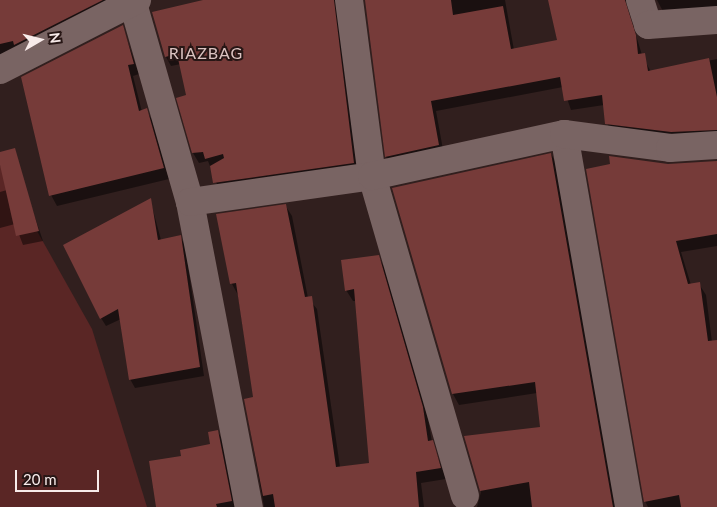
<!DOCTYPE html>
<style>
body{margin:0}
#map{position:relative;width:717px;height:507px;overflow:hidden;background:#311f1e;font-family:Lato,sans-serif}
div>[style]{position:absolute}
.green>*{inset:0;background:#5a2625}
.shadow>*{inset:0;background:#0007}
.building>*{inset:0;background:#763b39}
.minor>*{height:28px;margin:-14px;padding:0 14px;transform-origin:14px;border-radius:14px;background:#796463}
span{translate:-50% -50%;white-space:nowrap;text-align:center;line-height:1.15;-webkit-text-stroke:4px #271615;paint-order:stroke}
.neighbourhood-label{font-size:16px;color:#dbc3c1;letter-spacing:1px}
.north{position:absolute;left:15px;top:15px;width:50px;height:50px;-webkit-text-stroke:4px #271615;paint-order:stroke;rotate:82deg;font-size:14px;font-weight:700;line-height:20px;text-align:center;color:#f8ebea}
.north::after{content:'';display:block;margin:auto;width:18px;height:22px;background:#f8ebea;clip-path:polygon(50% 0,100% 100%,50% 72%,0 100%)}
.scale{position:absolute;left:15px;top:470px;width:84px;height:22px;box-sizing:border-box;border:2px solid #f8ebea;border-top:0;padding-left:6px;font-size:15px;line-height:18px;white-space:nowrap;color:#f8ebea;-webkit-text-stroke:4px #271615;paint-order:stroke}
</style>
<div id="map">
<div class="green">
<i style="clip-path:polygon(0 165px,92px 329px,147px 507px,0 507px)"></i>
</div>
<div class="shadow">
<i style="clip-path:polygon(0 0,119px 0,0 55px)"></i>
<i style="clip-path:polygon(208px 0,344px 0,359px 172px,220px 192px,208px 161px,199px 163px,193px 153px,178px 99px,188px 95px,181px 64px,171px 66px,166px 57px)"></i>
<i style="clip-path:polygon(366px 0,505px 0,514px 50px,559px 41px,550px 0,633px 0,630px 15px,642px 55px,651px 72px,717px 59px,717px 141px,612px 133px,607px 123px,604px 105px,571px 110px,563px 87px,436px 111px,444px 155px,392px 166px,386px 157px)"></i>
<i style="clip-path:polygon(657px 0,717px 0,717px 7px,666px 17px)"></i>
<i style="clip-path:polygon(122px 26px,139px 74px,133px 76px,142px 112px,146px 110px,152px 120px,169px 179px,57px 206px,51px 195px)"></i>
<i style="clip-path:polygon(551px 154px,557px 165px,617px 507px,477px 507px,481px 492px,466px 437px,541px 428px,537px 393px,459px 405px,453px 394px)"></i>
<i style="clip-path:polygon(717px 162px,717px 246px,681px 252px,691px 285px,699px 284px,706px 295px,712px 342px,717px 341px,717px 507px,648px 507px,645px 501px,671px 165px)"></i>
<i style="clip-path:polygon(24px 185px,43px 241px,23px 245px,15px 224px,0 228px,0 192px)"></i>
<i style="clip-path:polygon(150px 199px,161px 240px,180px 237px,185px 245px,204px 376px,135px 388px,130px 379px,121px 319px,106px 326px,101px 318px)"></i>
<i style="clip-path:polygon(285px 205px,292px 216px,308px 298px,317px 309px,340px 467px,370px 464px,357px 301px,353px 301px,346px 290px,378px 256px,384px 267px,428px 419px,432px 442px,446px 479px,421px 483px,424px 507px,264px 507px,245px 400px,254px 398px,238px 295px,232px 284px,217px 215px)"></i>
<i style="clip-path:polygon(218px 432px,224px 443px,238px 507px,157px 507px,183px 457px,212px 445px)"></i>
</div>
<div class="building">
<i style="clip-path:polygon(0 0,103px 0,14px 45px,13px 41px,0 44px)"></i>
<i style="clip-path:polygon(203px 0,334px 0,354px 163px,213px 183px,210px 166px,224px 158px,223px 154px,205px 159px,203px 152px,192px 153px,176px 98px,186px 95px,177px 54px,165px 57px,152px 12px)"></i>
<i style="clip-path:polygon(365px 0,451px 0,453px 15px,503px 6px,511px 49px,557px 40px,548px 0,625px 0,636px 35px,638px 54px,645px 53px,648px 71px,709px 58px,717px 97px,717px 130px,671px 132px,605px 124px,602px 95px,564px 101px,560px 77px,431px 101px,439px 145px,385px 157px)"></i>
<i style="clip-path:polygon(123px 25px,134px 64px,128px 65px,139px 111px,147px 108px,164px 168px,49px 196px,21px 77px)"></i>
<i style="clip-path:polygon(15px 148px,39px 231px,16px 236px,0 165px,0 152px)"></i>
<i style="clip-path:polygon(551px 153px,613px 507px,532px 507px,529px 482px,480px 491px,464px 436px,540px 427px,535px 382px,452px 394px,392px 188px)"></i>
<i style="clip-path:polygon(609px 156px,668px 164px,717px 161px,717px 234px,676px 241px,688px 284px,700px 282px,708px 341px,717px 340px,717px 507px,681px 507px,679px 495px,644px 502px,586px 169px,610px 164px)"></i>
<i style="clip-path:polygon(151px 198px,158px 240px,181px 235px,200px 367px,129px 380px,118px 309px,100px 319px,63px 245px)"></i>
<i style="clip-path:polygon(286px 204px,305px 297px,312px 296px,336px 467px,369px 463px,354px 289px,345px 291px,341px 260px,379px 255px,423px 407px,428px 441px,433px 440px,441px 468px,416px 472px,419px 507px,275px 507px,273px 494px,263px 496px,244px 399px,253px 397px,236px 283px,230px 284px,216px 214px)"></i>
<i style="clip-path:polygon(218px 430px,232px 501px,216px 504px,217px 507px,156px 507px,149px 461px,181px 456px,180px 450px,210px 444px,208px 432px)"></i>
</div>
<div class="minor">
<i style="left:132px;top:0;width:210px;rotate:74deg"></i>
<i style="left:190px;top:202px;width:311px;rotate:79.1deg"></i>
<i style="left:349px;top:0;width:177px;rotate:82.6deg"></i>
<i style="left:372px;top:176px;width:333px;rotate:73.8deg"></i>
<i style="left:640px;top:0;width:26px;rotate:72deg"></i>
<i style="left:648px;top:25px;width:69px;rotate:-4.1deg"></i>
<i style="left:0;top:70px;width:154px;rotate:-27.1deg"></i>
<i style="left:564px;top:134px;width:379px;rotate:80.1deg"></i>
<i style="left:190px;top:202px;width:184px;rotate:-8.1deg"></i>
<i style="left:372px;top:176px;width:197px;rotate:-12.3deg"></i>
<i style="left:564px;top:134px;width:107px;rotate:7.5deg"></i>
<i style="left:670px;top:148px;width:47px;rotate:-3.7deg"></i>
</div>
<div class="neighbourhood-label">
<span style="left:206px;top:53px">RIAZBAG</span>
</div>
<div class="north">N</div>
<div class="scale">20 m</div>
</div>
